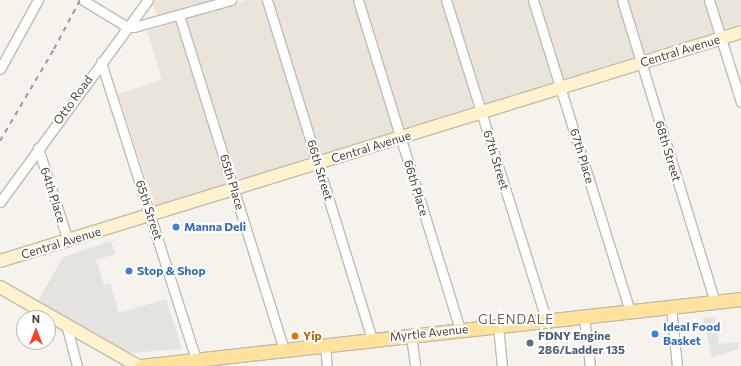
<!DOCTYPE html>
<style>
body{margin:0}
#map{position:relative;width:741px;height:366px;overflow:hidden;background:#f6f3ec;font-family:Commissioner,sans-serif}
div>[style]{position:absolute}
.residential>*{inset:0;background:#eae5da}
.parking>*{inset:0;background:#e5e3e0}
.roads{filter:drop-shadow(1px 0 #c2bbae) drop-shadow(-1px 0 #c2bbae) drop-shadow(0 1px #c2bbae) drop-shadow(0 -1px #c2bbae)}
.street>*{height:9px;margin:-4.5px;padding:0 4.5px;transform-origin:4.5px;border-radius:4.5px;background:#fff}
.secondary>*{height:12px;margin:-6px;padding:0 6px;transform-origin:6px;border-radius:6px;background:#fff3cd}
.primary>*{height:13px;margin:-6.5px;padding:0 6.5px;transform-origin:6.5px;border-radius:6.5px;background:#ffe39c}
.rail>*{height:2px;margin-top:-1px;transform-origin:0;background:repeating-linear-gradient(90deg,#9a9a9a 0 5px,transparent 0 10px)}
.dots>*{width:11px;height:11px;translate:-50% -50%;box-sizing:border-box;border:2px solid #fff;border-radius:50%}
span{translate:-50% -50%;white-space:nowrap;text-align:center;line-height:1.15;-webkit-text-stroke:4px #fff;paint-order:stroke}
.street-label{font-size:12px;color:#4b4439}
.shop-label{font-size:12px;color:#366cbe;font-weight:700}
.left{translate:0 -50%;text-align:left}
.food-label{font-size:12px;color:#c56008;font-weight:700}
.service-label{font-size:12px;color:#4e5e75;font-weight:700}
.neighbourhood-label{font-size:13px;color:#6e6250;letter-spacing:1px}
.north{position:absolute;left:16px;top:310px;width:40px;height:40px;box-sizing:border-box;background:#fff;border:1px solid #b7b4b0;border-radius:50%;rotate:0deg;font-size:11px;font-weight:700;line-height:16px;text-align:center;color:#4b4439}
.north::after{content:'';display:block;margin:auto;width:14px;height:18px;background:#fc3f1d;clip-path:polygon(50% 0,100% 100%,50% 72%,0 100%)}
</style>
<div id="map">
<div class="residential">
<i style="clip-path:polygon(152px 0,212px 0,157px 17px)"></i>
<i style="clip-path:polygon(247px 0,741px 0,741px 24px,155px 206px,118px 94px,162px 80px,147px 31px)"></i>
</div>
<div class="parking">
<i style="clip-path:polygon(111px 241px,115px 254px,96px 260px,104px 285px,110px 283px,119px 313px,166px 299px,182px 349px,129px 353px,38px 301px,63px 257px)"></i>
<i style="clip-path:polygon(715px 317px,719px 344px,738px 342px,738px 349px,712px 358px,703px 318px)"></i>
</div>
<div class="roads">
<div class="street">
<i style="left:83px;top:0;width:52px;rotate:31.5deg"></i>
<i style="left:127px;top:27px;width:7px"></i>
<i style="left:134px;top:27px;width:101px;rotate:-15.6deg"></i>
<i style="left:267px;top:0;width:356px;rotate:72.8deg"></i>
<i style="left:358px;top:0;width:345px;rotate:72.8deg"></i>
<i style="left:446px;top:0;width:335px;rotate:72.6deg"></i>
<i style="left:533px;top:0;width:326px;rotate:72.7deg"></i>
<i style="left:622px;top:0;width:316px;rotate:72.9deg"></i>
<i style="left:709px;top:0;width:107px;rotate:72.6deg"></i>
<i style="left:179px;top:15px;width:351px;rotate:72.6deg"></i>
<i style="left:101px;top:62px;width:312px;rotate:72.3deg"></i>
<i style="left:0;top:69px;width:79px;rotate:-61.2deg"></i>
<i style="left:38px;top:148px;width:98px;rotate:72.1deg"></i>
<i style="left:0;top:202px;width:250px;rotate:-53.8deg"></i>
<i style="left:671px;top:307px;width:59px;rotate:84.2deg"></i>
<i style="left:584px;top:317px;width:49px;rotate:83deg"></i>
<i style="left:66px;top:324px;width:43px;rotate:75.3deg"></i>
<i style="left:498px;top:326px;width:40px;rotate:84.3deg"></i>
<i style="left:411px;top:336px;width:30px;rotate:82deg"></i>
<i style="left:325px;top:345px;width:21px;rotate:85deg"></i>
</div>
<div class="secondary">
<i style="left:0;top:261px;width:776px;rotate:-17.17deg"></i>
<i style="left:0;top:287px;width:159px;rotate:29.8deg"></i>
</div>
<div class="primary">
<i style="left:141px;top:366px;width:604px;rotate:-6.37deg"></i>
</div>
</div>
<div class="rail">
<i style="left:0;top:141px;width:107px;rotate:-59.6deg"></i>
<i style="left:54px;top:49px;width:55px;rotate:-62deg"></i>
</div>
<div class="dots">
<i style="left:176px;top:227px;background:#3f7fe0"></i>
<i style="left:129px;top:271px;background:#3f7fe0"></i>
<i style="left:655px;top:334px;background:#3f7fe0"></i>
<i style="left:295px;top:336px;background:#e8710a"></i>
<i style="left:530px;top:343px;background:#5c6f8a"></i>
</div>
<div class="street-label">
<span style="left:680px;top:51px;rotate:-17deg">Central Avenue</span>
<span style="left:73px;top:100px;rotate:-54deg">Otto Road</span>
<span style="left:371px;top:147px;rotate:-17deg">Central Avenue</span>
<span style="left:668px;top:151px;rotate:73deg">68th Street</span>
<span style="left:582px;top:156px;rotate:73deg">67th Place</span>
<span style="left:496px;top:160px;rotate:73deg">67th Street</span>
<span style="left:320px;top:170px;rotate:73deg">66th Street</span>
<span style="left:232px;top:182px;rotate:73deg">65th Place</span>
<span style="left:416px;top:188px;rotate:73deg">66th Place</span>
<span style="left:53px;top:195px;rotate:72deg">64th Place</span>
<span style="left:149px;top:210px;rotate:72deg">65th Street</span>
<span style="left:61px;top:243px;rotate:-17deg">Central Avenue</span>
<span style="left:429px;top:333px;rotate:-6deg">Myrtle Avenue</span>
</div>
<div class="shop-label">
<span class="left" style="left:184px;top:227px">Manna Deli</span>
<span class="left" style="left:137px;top:271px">Stop &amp; Shop</span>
<span class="left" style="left:663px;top:334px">Ideal Food<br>Basket</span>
</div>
<div class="food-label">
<span class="left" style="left:303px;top:336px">Yip</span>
</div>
<div class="service-label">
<span class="left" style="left:538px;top:343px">FDNY Engine<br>286/Ladder 135</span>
</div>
<div class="neighbourhood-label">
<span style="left:516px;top:319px">GLENDALE</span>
</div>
<div class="north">N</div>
</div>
